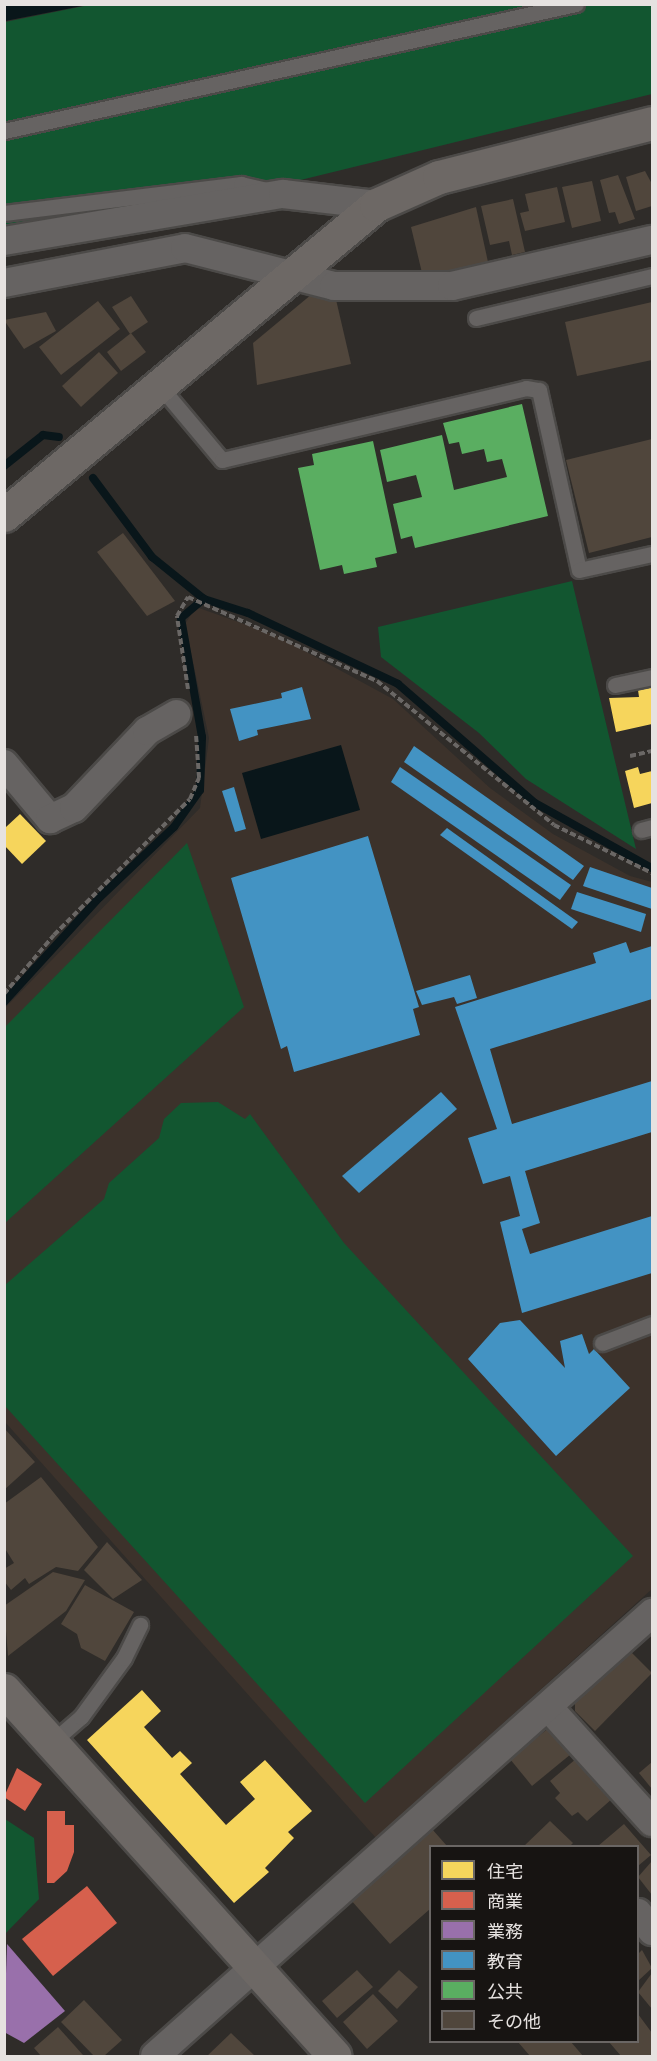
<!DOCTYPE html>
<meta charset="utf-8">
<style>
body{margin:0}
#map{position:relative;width:657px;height:2061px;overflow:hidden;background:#2f2c29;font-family:"Crimson Pro","Noto Sans JP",serif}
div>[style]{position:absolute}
.built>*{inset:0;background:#3c322b}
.green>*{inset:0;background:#125630}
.water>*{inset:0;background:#09161a}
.homes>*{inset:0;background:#f6d55c}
.shops>*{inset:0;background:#d6604d}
.offices>*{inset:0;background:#9970ab}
.schools>*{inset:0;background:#4393c3}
.public>*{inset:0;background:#5aae61}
.stream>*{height:8px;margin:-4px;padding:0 4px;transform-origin:4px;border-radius:4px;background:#09161a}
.building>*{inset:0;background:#50463c}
.path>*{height:4px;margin-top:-2px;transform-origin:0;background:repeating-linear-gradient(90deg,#6a6765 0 6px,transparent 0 9px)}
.roads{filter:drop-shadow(2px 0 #4c4a48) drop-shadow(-2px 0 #4c4a48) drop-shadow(0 2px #4c4a48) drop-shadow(0 -2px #4c4a48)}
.lane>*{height:15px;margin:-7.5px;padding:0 7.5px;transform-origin:7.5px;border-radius:7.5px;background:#666362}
.street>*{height:28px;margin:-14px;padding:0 14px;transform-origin:14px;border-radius:14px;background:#666362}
.secondary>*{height:33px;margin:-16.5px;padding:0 16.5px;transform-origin:16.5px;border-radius:16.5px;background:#6d6865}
span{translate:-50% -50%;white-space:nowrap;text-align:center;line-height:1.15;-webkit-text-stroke:6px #171412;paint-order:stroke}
.frame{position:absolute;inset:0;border:6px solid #e6e2e0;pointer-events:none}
.legend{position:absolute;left:429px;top:1845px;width:210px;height:198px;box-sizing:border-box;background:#171412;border:2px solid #6a6664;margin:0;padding:8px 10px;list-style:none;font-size:18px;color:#e6e2e0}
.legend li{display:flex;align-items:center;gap:12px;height:30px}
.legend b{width:30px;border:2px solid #6a6664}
</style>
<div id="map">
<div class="built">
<i style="clip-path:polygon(196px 607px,275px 635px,393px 699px,490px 788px,553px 834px,630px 876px,652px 882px,652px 1589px,376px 1838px,5px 1422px,5px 1008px,200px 808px,209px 738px,185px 624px)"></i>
</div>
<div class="green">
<i style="clip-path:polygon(94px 4px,652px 5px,652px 94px,276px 186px,5px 236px,5px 22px)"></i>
<i style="clip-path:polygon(572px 581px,636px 849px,526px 779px,479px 733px,381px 657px,378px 627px)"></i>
<i style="clip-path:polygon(187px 843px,244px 1007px,5px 1223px,5px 1027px)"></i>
<i style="clip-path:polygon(218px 1102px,245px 1119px,250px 1114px,344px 1243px,633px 1556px,365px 1803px,5px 1406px,5px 1285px,104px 1199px,109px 1183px,159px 1138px,164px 1119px,181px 1103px)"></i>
<i style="clip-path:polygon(5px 1819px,34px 1838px,39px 1899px,5px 1934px)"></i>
</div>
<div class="water">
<i style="clip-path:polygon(5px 4px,87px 4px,87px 5px,5px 21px)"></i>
<i style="clip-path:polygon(341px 745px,360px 810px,261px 839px,242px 773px)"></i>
</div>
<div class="homes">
<i style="clip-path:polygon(652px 687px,652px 724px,616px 732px,609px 698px,639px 697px,638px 690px)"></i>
<i style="clip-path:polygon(638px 767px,640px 774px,652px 771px,652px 803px,634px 808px,625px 771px)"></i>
<i style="clip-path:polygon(20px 814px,46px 841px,22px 864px,4px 845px,6px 827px)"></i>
<i style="clip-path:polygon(142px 1690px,161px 1711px,144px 1727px,172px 1758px,180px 1751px,192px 1763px,180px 1774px,226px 1825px,255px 1799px,240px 1782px,265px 1760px,312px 1811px,288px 1832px,294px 1838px,265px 1868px,269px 1872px,234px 1903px,87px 1740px)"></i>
</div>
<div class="shops">
<i style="clip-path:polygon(17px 1768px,42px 1784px,25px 1811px,4px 1797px)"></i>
<i style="clip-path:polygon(47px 1811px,65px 1811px,65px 1825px,74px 1825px,74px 1852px,67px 1871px,54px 1883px,47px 1883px)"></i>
<i style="clip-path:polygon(87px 1886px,117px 1923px,53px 1976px,22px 1939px)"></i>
</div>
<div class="offices">
<i style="clip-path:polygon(7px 1944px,65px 2011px,24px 2043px,4px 2032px)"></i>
</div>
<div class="schools">
<i style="clip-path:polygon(302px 687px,311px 719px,257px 730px,258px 735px,239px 741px,230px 709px,282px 698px,281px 693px)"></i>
<i style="clip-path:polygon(414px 746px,584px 866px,573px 880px,404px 762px)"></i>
<i style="clip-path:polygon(400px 767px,571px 885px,560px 900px,391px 782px)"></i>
<i style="clip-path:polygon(234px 787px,246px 829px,235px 832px,222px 791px)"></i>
<i style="clip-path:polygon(447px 828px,578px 922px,572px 929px,440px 835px)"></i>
<i style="clip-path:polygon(368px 836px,419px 1007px,413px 1009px,420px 1035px,294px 1072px,287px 1046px,281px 1049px,231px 878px)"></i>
<i style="clip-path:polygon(590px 867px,652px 888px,652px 909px,583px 886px)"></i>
<i style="clip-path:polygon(577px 892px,646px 914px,641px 932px,571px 909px)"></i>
<i style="clip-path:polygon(626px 942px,630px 953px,652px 946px,652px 999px,490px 1049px,512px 1124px,652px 1081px,652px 1132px,525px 1171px,540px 1223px,522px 1229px,530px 1254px,652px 1216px,652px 1273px,522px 1313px,500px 1222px,520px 1216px,510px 1176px,483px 1184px,468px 1138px,497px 1129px,455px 1007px,596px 963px,593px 953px)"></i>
<i style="clip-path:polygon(470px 975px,477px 998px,457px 1004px,454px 997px,422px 1005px,416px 991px)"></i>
<i style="clip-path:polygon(441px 1092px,457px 1109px,359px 1193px,342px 1176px)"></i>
<i style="clip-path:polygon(520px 1320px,565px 1368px,560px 1341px,582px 1334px,589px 1354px,594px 1349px,630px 1388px,556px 1456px,468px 1359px,500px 1323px)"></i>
</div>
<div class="public">
<i style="clip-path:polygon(522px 404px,548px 516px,415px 548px,412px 536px,401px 539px,393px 504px,422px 497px,416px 475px,387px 482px,380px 450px,442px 435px,454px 490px,507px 477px,502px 459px,487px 462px,484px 449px,462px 454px,459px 442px,449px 444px,443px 423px)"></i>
<i style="clip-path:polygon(373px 441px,397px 553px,375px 558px,377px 567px,344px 574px,342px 565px,320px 570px,298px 468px,314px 465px,312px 454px)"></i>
</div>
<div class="stream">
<i style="left:4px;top:466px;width:50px;rotate:-38.5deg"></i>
<i style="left:43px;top:435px;width:16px;rotate:7deg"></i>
<i style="left:93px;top:478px;width:99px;rotate:53.2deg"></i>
<i style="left:152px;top:557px;width:67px;rotate:38.9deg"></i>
<i style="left:204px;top:599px;width:46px;rotate:17.7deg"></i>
<i style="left:248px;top:613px;width:166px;rotate:25.3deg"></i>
<i style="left:398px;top:684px;width:181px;rotate:41deg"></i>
<i style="left:535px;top:803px;width:134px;rotate:29.1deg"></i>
<i style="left:4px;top:1002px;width:142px;rotate:-47.6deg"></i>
<i style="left:100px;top:897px;width:102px;rotate:-43.4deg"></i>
<i style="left:174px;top:827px;width:45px;rotate:-54.9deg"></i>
<i style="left:200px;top:790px;width:53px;rotate:-87.8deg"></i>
<i style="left:202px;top:737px;width:121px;rotate:-100deg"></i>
<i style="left:181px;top:618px;width:30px;rotate:-40deg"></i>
</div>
<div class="building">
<i style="clip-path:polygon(645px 171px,652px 184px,652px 206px,636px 211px,626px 177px)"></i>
<i style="clip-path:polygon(618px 175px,635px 219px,619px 224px,615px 212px,609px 213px,600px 180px)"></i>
<i style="clip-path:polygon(592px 181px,601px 221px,572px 228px,562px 187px)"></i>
<i style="clip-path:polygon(557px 187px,565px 222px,525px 231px,520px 213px,529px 211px,525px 194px)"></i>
<i style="clip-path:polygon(513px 199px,525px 252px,512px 255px,509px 241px,490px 245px,481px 206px)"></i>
<i style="clip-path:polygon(476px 207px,488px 262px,423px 277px,411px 227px)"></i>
<i style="clip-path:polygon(334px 291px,351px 364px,257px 385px,253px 343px,312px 294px)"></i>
<i style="clip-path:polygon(131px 296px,148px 322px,130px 334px,112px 307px)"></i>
<i style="clip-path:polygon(98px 301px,120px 329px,61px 375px,39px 347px)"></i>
<i style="clip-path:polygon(652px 302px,652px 360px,577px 376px,565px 322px)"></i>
<i style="clip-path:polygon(46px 312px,56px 331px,24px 349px,4px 320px)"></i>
<i style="clip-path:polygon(131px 333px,146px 352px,121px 371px,107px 352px)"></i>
<i style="clip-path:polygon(99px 352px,118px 373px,81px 407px,62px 386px)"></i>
<i style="clip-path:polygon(652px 439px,652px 537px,589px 553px,566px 460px)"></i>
<i style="clip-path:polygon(123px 533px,175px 601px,147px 616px,97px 552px)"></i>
<i style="clip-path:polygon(4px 1428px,35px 1462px,4px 1490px)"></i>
<i style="clip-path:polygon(41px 1477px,98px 1547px,78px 1571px,56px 1567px,29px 1584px,25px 1578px,11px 1590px,4px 1581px,4px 1569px,14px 1563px,4px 1547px,4px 1504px)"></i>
<i style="clip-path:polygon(107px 1542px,142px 1580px,113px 1599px,84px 1570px)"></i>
<i style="clip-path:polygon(53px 1572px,85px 1580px,66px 1611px,8px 1656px,4px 1606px)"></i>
<i style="clip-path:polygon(85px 1585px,134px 1612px,105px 1661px,81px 1648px,77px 1634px,61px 1624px)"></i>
<i style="clip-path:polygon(629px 1650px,652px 1673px,595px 1731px,575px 1711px,575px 1703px)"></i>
<i style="clip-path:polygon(550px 1727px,571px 1754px,532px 1786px,510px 1759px)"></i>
<i style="clip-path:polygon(577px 1758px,613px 1798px,587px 1821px,578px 1812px,572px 1816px,555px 1798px,560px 1793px,550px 1781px)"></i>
<i style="clip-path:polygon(652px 1762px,652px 1789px,639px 1773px)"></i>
<i style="clip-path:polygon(550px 1821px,573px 1843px,570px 1846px,524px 1846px)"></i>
<i style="clip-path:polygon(624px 1824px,651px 1855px,638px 1866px,638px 1846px,598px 1846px)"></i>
<i style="clip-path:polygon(432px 1829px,447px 1846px,430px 1846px,430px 1909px,390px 1944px,350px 1899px)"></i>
<i style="clip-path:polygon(652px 1861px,652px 1895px,638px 1877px)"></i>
<i style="clip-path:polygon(642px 1950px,652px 1968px,638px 1981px,638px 1954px)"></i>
<i style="clip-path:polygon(357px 1970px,373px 1987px,337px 2018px,322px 2001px)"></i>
<i style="clip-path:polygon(399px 1970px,418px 1987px,397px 2009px,378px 1991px)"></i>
<i style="clip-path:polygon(652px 1973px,652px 2009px,638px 1992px)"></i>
<i style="clip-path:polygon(373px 1994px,398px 2021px,367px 2049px,343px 2022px)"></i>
<i style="clip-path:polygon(84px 2000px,122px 2040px,104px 2056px,94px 2056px,61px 2022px)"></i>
<i style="clip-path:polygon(638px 2014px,652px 2033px,652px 2056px,621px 2056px,609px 2042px,638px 2042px)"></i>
<i style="clip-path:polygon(58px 2027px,83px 2055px,82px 2056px,41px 2056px,34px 2048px)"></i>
<i style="clip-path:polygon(231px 2033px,255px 2056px,207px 2056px)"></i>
<i style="clip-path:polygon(518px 2042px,571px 2042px,583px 2056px,530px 2056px)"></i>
</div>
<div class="path">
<i style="left:188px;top:689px;width:74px;rotate:-98.6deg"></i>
<i style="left:177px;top:616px;width:22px;rotate:-60deg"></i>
<i style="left:188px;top:597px;width:207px;rotate:24deg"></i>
<i style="left:377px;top:681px;width:228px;rotate:39.1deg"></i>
<i style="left:554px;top:825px;width:109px;rotate:26.1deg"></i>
<i style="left:630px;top:756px;width:23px;rotate:-13deg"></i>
<i style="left:4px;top:994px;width:77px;rotate:-49.7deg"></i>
<i style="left:54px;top:935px;width:192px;rotate:-45deg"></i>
<i style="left:190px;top:799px;width:23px;rotate:-67deg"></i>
<i style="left:199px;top:778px;width:44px;rotate:-93.9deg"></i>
</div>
<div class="roads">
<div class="lane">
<i style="left:4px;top:131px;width:586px;rotate:-12.52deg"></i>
<i style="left:4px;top:213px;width:239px;rotate:-7deg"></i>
<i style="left:241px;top:184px;width:28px;rotate:13deg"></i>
<i style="left:476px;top:318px;width:181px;rotate:-13.4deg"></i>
<i style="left:159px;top:385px;width:98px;rotate:50deg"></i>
<i style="left:222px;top:460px;width:312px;rotate:-13.3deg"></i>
<i style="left:526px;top:388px;width:13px;rotate:9deg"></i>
<i style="left:539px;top:390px;width:184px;rotate:77.5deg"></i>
<i style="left:579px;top:570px;width:75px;rotate:-12.4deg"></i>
<i style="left:615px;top:685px;width:38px;rotate:-12deg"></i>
<i style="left:641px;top:830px;width:11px;rotate:-15deg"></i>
<i style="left:602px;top:1343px;width:53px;rotate:-20.8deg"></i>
<i style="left:52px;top:1742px;width:38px;rotate:-41deg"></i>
<i style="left:81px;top:1717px;width:73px;rotate:-53.9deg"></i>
<i style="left:124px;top:1658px;width:37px;rotate:-64deg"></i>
</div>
<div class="street">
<i style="left:4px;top:241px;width:283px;rotate:-9.6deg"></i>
<i style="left:283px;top:194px;width:94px;rotate:6.7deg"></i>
<i style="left:4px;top:283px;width:184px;rotate:-10.9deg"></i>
<i style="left:185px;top:248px;width:154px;rotate:14.3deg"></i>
<i style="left:334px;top:286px;width:118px"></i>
<i style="left:452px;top:286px;width:205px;rotate:-13deg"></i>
<i style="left:4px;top:764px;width:72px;rotate:50.1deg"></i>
<i style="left:50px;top:819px;width:26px;rotate:-25deg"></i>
<i style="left:74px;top:808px;width:106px;rotate:-46.5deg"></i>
<i style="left:147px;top:731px;width:34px;rotate:-30deg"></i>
<i style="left:548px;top:1707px;width:155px;rotate:47.9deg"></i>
<i style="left:638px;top:1913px;width:23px;rotate:52deg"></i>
<i style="left:155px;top:2056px;width:666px;rotate:-41.71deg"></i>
</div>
<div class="secondary">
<i style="left:4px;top:515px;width:484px;rotate:-39.8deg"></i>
<i style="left:376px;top:205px;width:69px;rotate:-24deg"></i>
<i style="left:439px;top:177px;width:220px;rotate:-14.2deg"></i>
<i style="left:4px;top:1690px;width:493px;rotate:47.9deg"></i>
</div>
</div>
<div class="frame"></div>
<ul class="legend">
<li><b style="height:16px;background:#f6d55c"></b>住宅</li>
<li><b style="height:16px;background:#d6604d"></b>商業</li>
<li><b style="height:16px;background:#9970ab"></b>業務</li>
<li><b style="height:16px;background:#4393c3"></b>教育</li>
<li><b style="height:16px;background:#5aae61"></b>公共</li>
<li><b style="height:16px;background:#50463c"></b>その他</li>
</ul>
</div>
